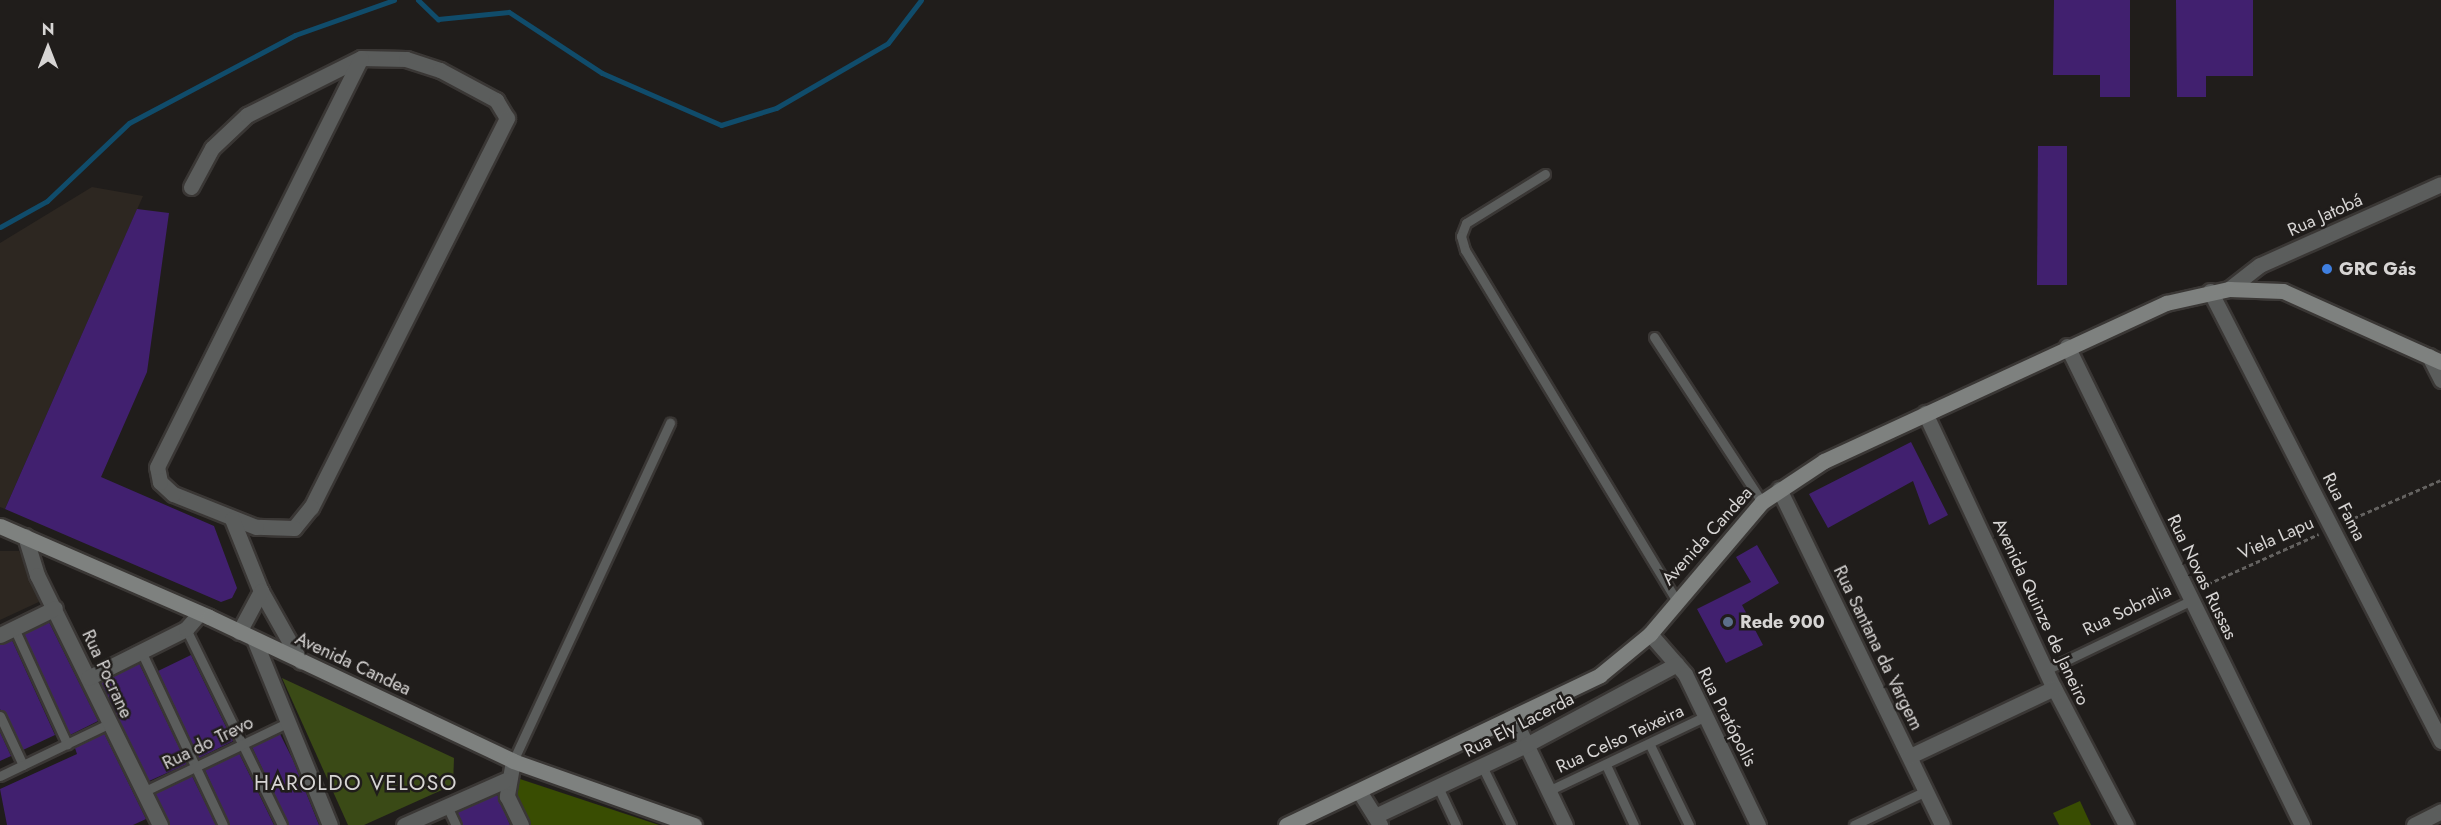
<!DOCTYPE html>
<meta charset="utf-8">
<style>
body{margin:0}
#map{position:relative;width:2441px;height:825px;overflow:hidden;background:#201d1b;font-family:Jost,sans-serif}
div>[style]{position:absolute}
.built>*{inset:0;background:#2d2721}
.green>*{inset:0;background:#394d02}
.forest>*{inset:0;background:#3a4a16}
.stream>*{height:5px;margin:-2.5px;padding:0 2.5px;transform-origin:2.5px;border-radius:2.5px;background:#104c6b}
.building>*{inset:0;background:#41206f}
.path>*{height:3px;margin-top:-1.5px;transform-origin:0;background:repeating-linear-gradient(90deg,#646260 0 4.5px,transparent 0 7.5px)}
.roads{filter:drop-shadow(2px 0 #3a3735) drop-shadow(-2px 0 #3a3735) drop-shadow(0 2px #3a3735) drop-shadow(0 -2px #3a3735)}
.lane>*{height:9px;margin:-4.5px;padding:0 4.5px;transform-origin:4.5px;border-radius:4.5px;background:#5b5d5c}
.street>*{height:15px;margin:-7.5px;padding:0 7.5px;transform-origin:7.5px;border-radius:7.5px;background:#5b5d5c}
.secondary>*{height:15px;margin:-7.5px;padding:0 7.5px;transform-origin:7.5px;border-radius:7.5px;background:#7e817f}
.dots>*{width:16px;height:16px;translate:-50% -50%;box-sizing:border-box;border:3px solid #201d1b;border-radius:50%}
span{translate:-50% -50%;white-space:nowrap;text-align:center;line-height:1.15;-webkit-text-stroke:5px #201d1b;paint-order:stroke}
.street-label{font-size:18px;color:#d7d5d4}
.poi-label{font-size:18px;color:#d7d5d4;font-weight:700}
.left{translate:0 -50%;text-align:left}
.quarter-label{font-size:21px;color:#d7d5d4;letter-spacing:1.5px}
.north{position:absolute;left:18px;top:18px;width:60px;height:60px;-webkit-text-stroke:4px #201d1b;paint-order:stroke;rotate:0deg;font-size:16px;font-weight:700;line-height:24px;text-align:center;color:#d7d5d4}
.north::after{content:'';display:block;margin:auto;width:21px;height:27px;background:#d7d5d4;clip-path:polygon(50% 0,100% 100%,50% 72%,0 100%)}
</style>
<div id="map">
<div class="built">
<i style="clip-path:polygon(92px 187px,143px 196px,5px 509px,0 507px,0 243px)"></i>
<i style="clip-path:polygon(0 551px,19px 551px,43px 600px,0 620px)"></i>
</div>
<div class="green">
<i style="clip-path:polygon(520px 779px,659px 825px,527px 825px,507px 785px)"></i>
<i style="clip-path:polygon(2080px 801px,2091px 825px,2059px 825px,2053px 813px)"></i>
</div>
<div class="forest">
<i style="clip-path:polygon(282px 678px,454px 758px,453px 785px,364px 825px,348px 825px)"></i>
</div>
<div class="stream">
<i style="left:418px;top:0;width:28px;rotate:44deg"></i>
<i style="left:438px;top:19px;width:71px;rotate:-5.6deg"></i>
<i style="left:509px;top:12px;width:111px;rotate:33.3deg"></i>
<i style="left:602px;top:73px;width:130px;rotate:23.6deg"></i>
<i style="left:721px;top:125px;width:58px;rotate:-17.2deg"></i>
<i style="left:776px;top:108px;width:129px;rotate:-30.1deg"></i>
<i style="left:888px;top:43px;width:54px;rotate:-52.5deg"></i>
<i style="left:0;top:227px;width:54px;rotate:-29deg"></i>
<i style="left:47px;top:201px;width:113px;rotate:-43.6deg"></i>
<i style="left:129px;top:123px;width:188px;rotate:-27.9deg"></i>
<i style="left:295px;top:35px;width:105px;rotate:-19.5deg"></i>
</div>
<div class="building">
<i style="clip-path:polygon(2054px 0,2130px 0,2130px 97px,2100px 97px,2100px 75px,2053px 75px)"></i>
<i style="clip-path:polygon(2176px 0,2253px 0,2253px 76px,2206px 76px,2206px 97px,2177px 97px)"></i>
<i style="clip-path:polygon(2038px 146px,2067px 146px,2067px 285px,2037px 285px)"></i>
<i style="clip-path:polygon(137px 209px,169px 213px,147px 372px,101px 477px,214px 526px,237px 588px,232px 598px,221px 602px,5px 509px)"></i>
<i style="clip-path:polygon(1911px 442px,1948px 515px,1929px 525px,1913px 481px,1828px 528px,1809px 494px)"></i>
<i style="clip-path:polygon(1757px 545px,1779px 583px,1742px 605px,1763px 645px,1726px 663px,1697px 609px,1751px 582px,1736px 557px)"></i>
<i style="clip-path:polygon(49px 622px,98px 721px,70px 735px,24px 634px)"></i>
<i style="clip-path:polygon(12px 640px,55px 735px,23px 750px,0 709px,0 645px)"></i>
<i style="clip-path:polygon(191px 655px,233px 741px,199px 758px,158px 671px)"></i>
<i style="clip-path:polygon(139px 663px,187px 764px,149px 781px,101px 683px)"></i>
<i style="clip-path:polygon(0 732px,11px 756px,0 761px)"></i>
<i style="clip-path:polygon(104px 733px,146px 819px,133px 825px,7px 825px,0 789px,77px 754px,75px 748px)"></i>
<i style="clip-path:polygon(280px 734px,293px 760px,319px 825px,289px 825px,252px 747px)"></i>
<i style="clip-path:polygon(239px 753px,274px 825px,230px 825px,205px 770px)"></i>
<i style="clip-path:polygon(192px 776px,216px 825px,170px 825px,155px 794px)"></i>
<i style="clip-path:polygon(497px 794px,510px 825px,463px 825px,457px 812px)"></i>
</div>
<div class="path">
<i style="left:2347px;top:521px;width:103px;rotate:-23.6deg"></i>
<i style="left:2201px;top:587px;width:129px;rotate:-24.2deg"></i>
</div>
<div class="roads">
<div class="lane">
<i style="left:1545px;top:174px;width:93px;rotate:148.2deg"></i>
<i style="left:1466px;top:223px;width:14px;rotate:111deg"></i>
<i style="left:1461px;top:236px;width:15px;rotate:74deg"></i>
<i style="left:1465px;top:250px;width:409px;rotate:58.9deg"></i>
<i style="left:1654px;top:337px;width:197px;rotate:56.8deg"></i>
<i style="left:14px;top:628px;width:128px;rotate:65.4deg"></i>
<i style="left:186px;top:629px;width:218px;rotate:63.9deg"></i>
<i style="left:141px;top:651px;width:192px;rotate:64.8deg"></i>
<i style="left:2046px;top:670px;width:162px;rotate:-25.6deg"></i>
<i style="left:0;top:716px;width:54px;rotate:64.9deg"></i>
<i style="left:1650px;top:745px;width:89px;rotate:64deg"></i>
<i style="left:513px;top:761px;width:373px;rotate:-65.1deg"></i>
<i style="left:1606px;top:765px;width:66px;rotate:65deg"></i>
<i style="left:1482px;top:766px;width:66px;rotate:63.8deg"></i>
<i style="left:0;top:776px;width:120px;rotate:-25.7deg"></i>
<i style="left:1438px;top:787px;width:42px;rotate:64.7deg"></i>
<i style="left:145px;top:791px;width:155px;rotate:-25.6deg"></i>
<i style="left:1548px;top:791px;width:175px;rotate:-25.4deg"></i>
<i style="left:447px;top:806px;width:21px;rotate:65deg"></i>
<i style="left:1854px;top:825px;width:80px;rotate:-25.3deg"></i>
</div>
<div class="street">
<i style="left:191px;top:187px;width:44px;rotate:-61.7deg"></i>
<i style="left:212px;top:148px;width:48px;rotate:-43.3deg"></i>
<i style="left:247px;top:115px;width:127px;rotate:-26.6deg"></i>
<i style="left:361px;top:58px;width:45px;rotate:1.3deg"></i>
<i style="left:406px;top:59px;width:36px;rotate:18deg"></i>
<i style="left:440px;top:70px;width:64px;rotate:28.2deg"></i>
<i style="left:496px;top:100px;width:21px;rotate:59deg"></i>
<i style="left:507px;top:118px;width:436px;rotate:116.7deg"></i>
<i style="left:311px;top:507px;width:27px;rotate:129deg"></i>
<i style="left:294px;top:528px;width:38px;rotate:-178deg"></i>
<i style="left:256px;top:527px;width:89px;rotate:-158.3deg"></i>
<i style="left:173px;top:494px;width:18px;rotate:-137deg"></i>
<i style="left:160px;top:482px;width:15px;rotate:-101deg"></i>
<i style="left:157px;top:467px;width:457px;rotate:-63.5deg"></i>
<i style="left:2229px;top:289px;width:39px;rotate:-38deg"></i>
<i style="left:2260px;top:265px;width:198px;rotate:-24.1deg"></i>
<i style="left:2210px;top:291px;width:506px;rotate:62.83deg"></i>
<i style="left:2067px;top:346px;width:534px;rotate:63.87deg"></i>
<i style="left:2429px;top:356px;width:27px;rotate:63deg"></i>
<i style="left:1925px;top:413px;width:304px;rotate:64.9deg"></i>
<i style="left:2054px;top:688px;width:155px;rotate:62.3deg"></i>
<i style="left:1779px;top:489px;width:373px;rotate:64.1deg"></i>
<i style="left:232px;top:519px;width:78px;rotate:68.1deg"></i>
<i style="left:261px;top:591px;width:81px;rotate:60.6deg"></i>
<i style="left:25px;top:536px;width:41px;rotate:72.9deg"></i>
<i style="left:37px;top:575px;width:279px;rotate:63.8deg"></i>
<i style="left:239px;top:632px;width:47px;rotate:-61.8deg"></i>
<i style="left:1650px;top:634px;width:53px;rotate:48.8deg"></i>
<i style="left:1685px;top:674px;width:168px;rotate:64.2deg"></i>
<i style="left:0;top:635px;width:61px;rotate:-26.1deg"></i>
<i style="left:254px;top:639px;width:201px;rotate:67.8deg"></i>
<i style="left:88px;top:678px;width:110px;rotate:-26.6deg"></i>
<i style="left:186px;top:629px;width:21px;rotate:-49deg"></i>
<i style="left:1513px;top:717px;width:120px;rotate:64.3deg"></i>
<i style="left:1910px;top:756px;width:159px;rotate:-25.3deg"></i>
<i style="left:513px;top:761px;width:36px;rotate:100deg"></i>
<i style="left:507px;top:796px;width:32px;rotate:64deg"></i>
<i style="left:1359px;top:791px;width:40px;rotate:58deg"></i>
<i style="left:1375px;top:816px;width:167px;rotate:-25.2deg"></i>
<i style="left:1526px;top:745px;width:171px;rotate:-28.2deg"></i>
<i style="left:404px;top:825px;width:111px;rotate:-23.8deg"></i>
<i style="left:2414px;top:825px;width:30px;rotate:-27deg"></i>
</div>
<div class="secondary">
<i style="left:0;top:526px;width:228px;rotate:23.5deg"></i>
<i style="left:209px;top:617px;width:336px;rotate:25.3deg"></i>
<i style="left:513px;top:761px;width:192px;rotate:19.5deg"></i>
<i style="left:1286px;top:825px;width:348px;rotate:-25.5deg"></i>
<i style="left:1600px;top:675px;width:65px;rotate:-39.4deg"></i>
<i style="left:1650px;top:634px;width:173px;rotate:-49.7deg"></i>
<i style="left:1762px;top:502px;width:74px;rotate:-33.5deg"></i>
<i style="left:1824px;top:461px;width:377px;rotate:-24.8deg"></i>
<i style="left:2166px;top:303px;width:65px;rotate:-12.5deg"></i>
<i style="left:2229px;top:289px;width:54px;rotate:2.1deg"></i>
<i style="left:2283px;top:291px;width:173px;rotate:24.2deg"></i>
</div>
</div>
<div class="dots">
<i style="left:2327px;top:269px;background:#3f7fe0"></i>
<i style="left:1728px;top:622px;background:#5c6f8a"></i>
</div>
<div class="street-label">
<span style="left:2325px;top:215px;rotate:-24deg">Rua Jatobá</span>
<span style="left:2344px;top:507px;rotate:63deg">Rua Fama</span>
<span style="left:1707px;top:536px;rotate:-48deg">Avenida Candea</span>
<span style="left:2276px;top:538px;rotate:-24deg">Viela Lapu</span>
<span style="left:2202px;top:577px;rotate:64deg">Rua Novas Russas</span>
<span style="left:2127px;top:610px;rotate:-26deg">Rua Sobralia</span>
<span style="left:2041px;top:612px;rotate:65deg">Avenida Quinze de Janeiro</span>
<span style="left:1878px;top:648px;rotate:64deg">Rua Santana da Vargem</span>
<span style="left:353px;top:664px;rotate:25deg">Avenida Candea</span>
<span style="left:107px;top:674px;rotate:65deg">Rua Pocrane</span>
<span style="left:1727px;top:717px;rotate:63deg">Rua Pratópolis</span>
<span style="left:1519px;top:725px;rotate:-27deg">Rua Ely Lacerda</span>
<span style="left:1620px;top:739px;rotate:-25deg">Rua Celso Teixeira</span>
<span style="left:208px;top:743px;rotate:-26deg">Rua do Trevo</span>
</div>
<div class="poi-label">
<span class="left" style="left:2339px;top:269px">GRC Gás</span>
<span class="left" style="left:1740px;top:622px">Rede 900</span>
</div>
<div class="quarter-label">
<span style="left:356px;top:783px">HAROLDO VELOSO</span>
</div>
<div class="north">N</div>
</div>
